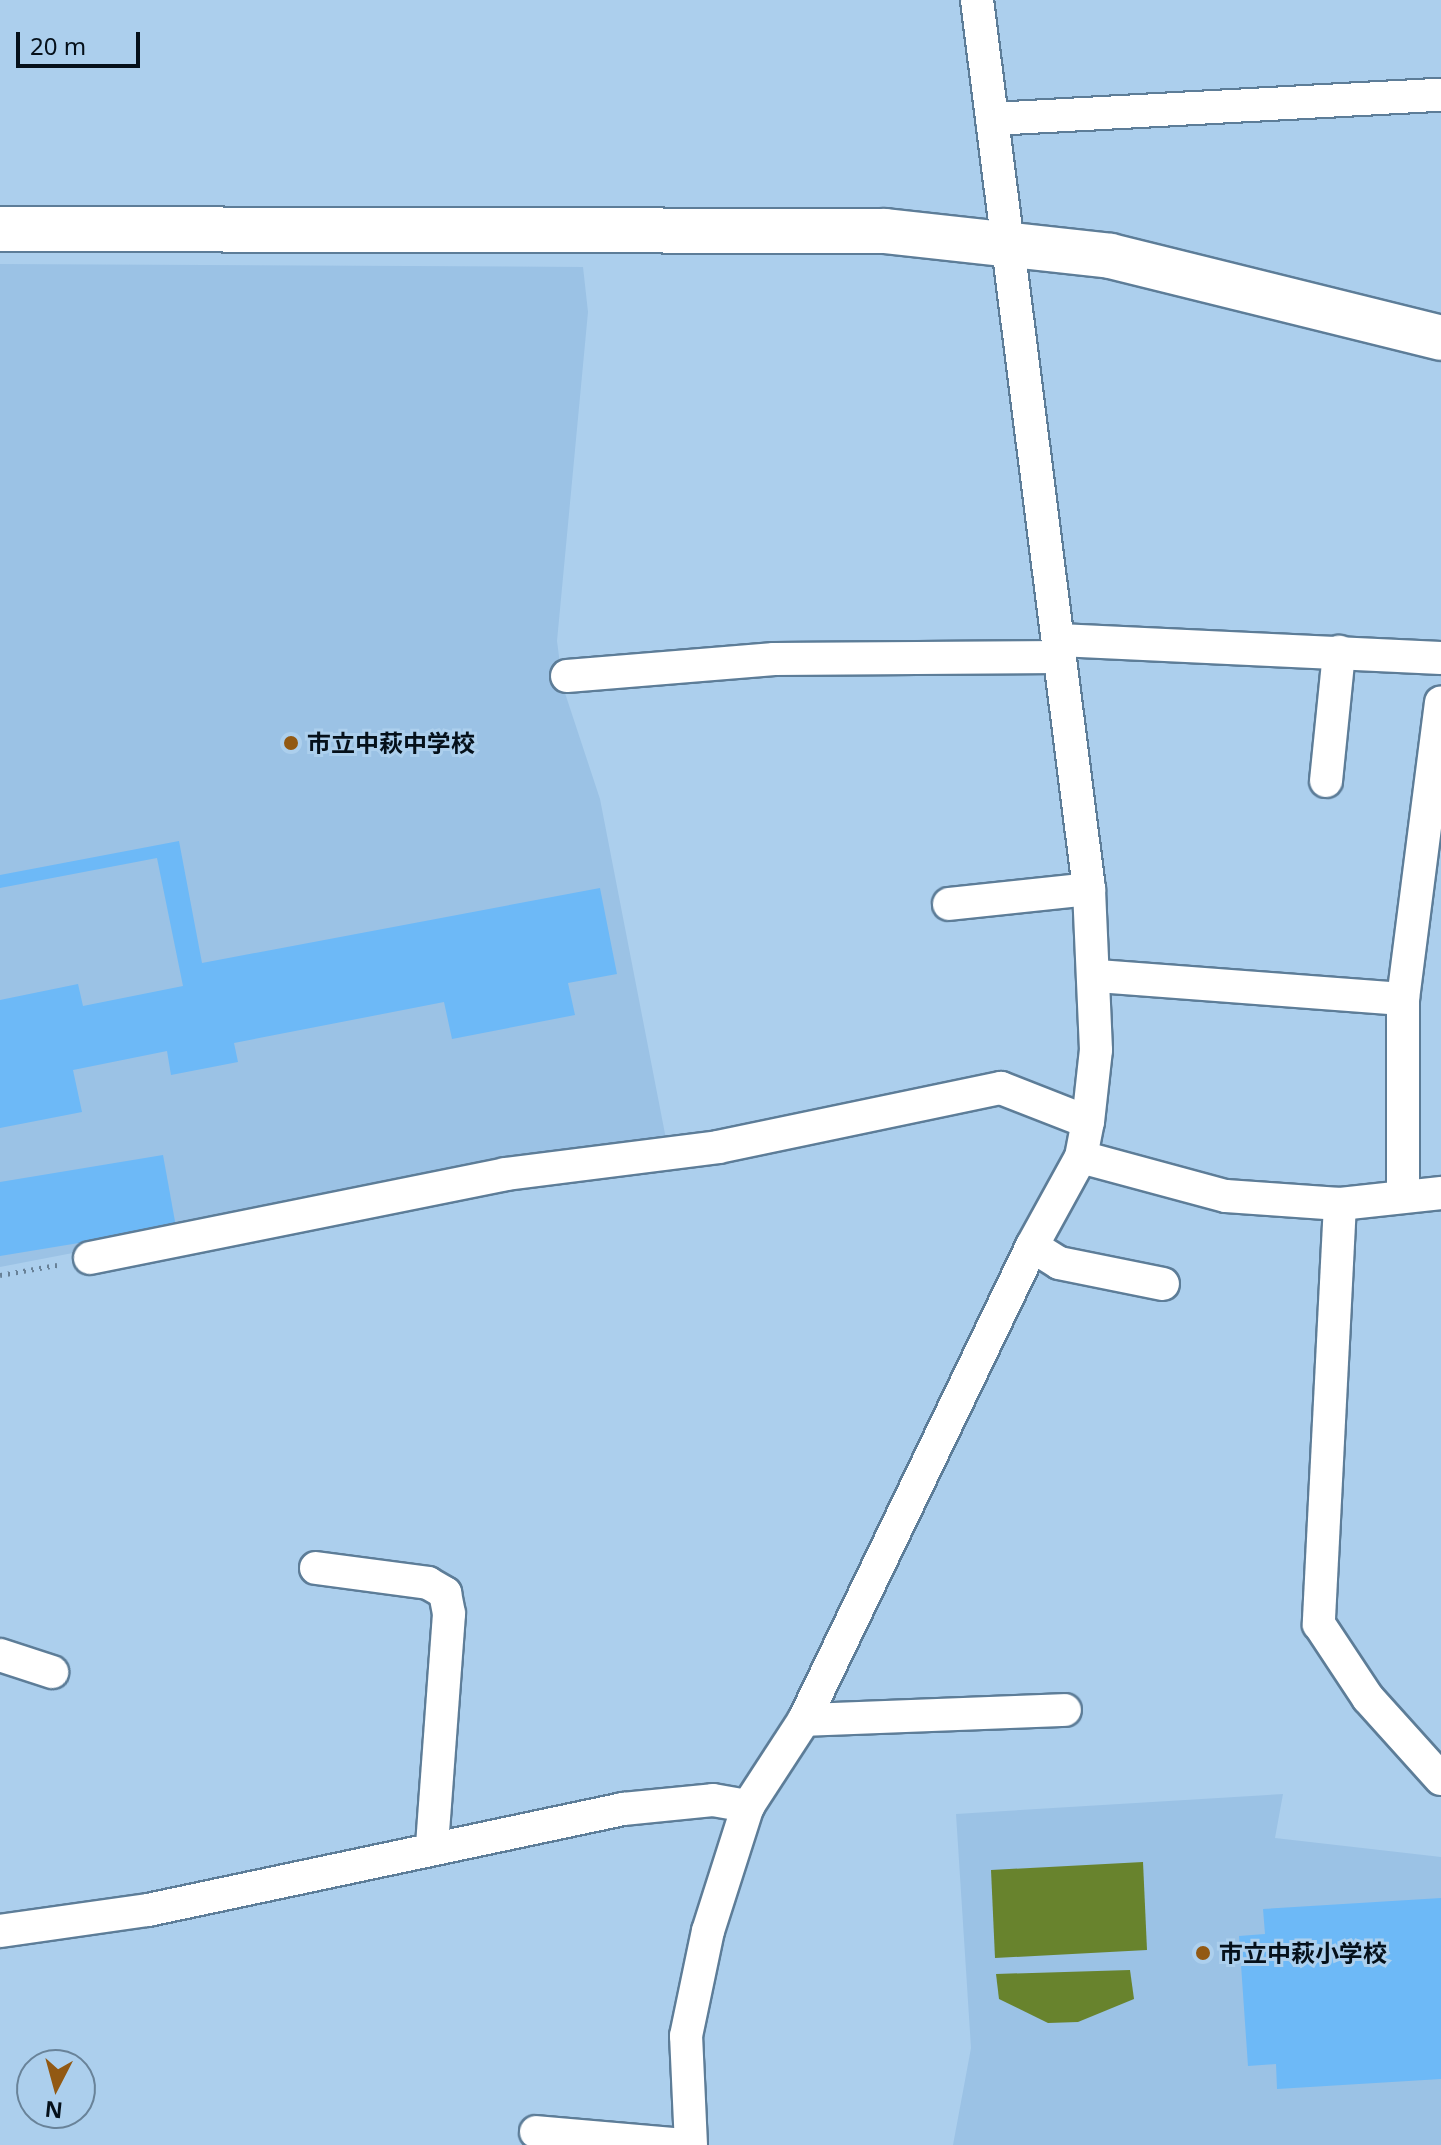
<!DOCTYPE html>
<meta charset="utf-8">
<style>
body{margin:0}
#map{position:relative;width:1441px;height:2145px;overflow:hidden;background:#accfed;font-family:"Noto Sans","Noto Sans JP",sans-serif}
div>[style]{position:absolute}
.built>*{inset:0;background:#9bc2e5}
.water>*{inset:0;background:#68832d}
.building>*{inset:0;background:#6db9f7}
.path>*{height:5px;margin-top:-2.5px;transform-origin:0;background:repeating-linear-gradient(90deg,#688197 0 2px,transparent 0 8px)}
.roads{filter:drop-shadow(2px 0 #5d7d98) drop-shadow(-2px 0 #5d7d98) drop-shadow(0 2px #5d7d98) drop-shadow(0 -2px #5d7d98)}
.street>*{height:32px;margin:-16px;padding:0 16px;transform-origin:16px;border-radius:16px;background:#fff}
.secondary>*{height:44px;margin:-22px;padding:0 22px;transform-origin:22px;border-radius:22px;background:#fff}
.dots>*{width:22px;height:22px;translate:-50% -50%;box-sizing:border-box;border:4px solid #accfed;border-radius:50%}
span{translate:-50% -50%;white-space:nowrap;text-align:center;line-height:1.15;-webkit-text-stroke:6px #accfed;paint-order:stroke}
.poi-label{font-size:24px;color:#05101a;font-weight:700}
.left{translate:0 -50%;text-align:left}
.north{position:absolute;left:16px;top:2049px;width:80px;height:80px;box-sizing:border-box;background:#accfed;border:2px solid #698399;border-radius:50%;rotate:186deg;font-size:22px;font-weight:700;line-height:32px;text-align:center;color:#05101a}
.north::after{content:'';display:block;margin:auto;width:28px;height:36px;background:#925913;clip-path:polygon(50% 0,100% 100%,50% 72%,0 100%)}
.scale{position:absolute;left:16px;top:32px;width:124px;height:36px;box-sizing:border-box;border:4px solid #05101a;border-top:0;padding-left:10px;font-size:24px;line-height:28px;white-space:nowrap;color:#05101a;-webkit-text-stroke:6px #accfed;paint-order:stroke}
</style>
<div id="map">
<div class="built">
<i style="clip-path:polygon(0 264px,583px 267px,588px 312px,557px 641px,563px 687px,600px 799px,666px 1139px,0 1267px)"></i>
<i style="clip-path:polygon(1283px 1794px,1275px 1838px,1441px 1857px,1441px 2145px,953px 2145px,971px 2048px,956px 1814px)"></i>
</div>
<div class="water">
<i style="clip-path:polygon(1143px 1862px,1147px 1950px,995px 1958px,991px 1870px)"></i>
<i style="clip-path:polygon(1130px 1970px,1134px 1999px,1078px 2022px,1048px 2023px,999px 1999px,996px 1974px)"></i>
</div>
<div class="building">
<i style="clip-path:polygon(179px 841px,202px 963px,600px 888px,617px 974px,568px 983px,575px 1015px,452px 1039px,444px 1002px,234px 1043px,238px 1062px,171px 1075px,167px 1051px,73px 1070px,82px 1112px,0 1128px,0 1000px,78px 984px,83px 1006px,183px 986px,157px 858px,0 888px,0 875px)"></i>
<i style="clip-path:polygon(163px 1155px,176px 1227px,0 1256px,0 1182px)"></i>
<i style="clip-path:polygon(1441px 1898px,1441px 2079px,1277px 2089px,1276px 2064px,1248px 2066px,1239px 1936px,1265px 1934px,1263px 1909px)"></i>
</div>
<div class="path">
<i style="left:0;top:1275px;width:58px;rotate:-10deg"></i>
</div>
<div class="roads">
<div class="street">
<i style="left:992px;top:119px;width:450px;rotate:-3.1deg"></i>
<i style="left:1059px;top:640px;width:382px;rotate:2.7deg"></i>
<i style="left:567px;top:676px;width:208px;rotate:-4.7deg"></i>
<i style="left:774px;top:659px;width:286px;rotate:-0.4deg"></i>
<i style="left:1326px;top:781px;width:130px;rotate:-84.2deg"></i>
<i style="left:949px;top:904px;width:141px;rotate:-6.1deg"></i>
<i style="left:1097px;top:976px;width:307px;rotate:4.3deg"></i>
<i style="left:1081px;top:1157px;width:150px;rotate:15.1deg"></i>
<i style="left:1226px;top:1196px;width:114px;rotate:4deg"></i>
<i style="left:1340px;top:1204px;width:421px;rotate:92.9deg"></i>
<i style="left:1319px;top:1624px;width:89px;rotate:56.5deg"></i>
<i style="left:1368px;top:1698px;width:109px;rotate:48deg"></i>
<i style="left:1403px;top:1195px;width:196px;rotate:-90deg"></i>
<i style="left:1403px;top:999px;width:299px;rotate:-82.7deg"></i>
<i style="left:1340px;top:1204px;width:102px;rotate:-6.2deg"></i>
<i style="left:1032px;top:1246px;width:32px;rotate:32deg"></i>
<i style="left:1059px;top:1263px;width:106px;rotate:11.4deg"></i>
<i style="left:90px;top:1258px;width:423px;rotate:-11.4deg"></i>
<i style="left:505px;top:1174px;width:215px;rotate:-7.2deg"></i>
<i style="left:718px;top:1147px;width:289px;rotate:-11.8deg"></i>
<i style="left:1001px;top:1088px;width:93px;rotate:21.3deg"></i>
<i style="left:316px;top:1568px;width:113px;rotate:7.6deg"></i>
<i style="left:428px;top:1583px;width:20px;rotate:30deg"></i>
<i style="left:445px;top:1593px;width:21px;rotate:79deg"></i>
<i style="left:449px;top:1614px;width:235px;rotate:94.2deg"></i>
<i style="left:0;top:1655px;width:55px;rotate:18.1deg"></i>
<i style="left:804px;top:1720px;width:261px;rotate:-2.2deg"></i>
<i style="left:0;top:1931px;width:149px;rotate:-8.1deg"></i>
<i style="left:148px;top:1910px;width:486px;rotate:-12deg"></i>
<i style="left:623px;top:1809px;width:90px;rotate:-5.7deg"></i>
<i style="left:713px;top:1800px;width:36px;rotate:10deg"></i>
<i style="left:536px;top:2132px;width:150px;rotate:5deg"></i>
<i style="left:691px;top:2145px;width:109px;rotate:-92.6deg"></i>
<i style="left:686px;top:2036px;width:107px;rotate:-78.2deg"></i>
<i style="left:708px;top:1931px;width:131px;rotate:-72.3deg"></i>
<i style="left:748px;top:1806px;width:103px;rotate:-56.9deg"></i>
<i style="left:804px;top:1720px;width:526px;rotate:-64.31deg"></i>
<i style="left:1032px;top:1246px;width:102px;rotate:-61.2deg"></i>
<i style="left:1081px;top:1157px;width:36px;rotate:-79deg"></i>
<i style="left:1088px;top:1122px;width:72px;rotate:-83.7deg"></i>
<i style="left:1096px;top:1050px;width:161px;rotate:-92.5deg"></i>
<i style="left:1089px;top:889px;width:896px;rotate:-97.18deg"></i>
</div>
<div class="secondary">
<i style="left:0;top:229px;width:885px;rotate:0.13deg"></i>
<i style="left:885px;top:231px;width:226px;rotate:6.3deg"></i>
<i style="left:1110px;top:256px;width:341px;rotate:13.9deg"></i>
</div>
</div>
<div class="dots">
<i style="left:291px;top:743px;background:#925913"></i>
<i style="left:1203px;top:1953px;background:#925913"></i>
</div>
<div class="poi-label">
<span class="left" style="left:307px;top:743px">市立中萩中学校</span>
<span class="left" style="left:1219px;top:1953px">市立中萩小学校</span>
</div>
<div class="north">N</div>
<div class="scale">20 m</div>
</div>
